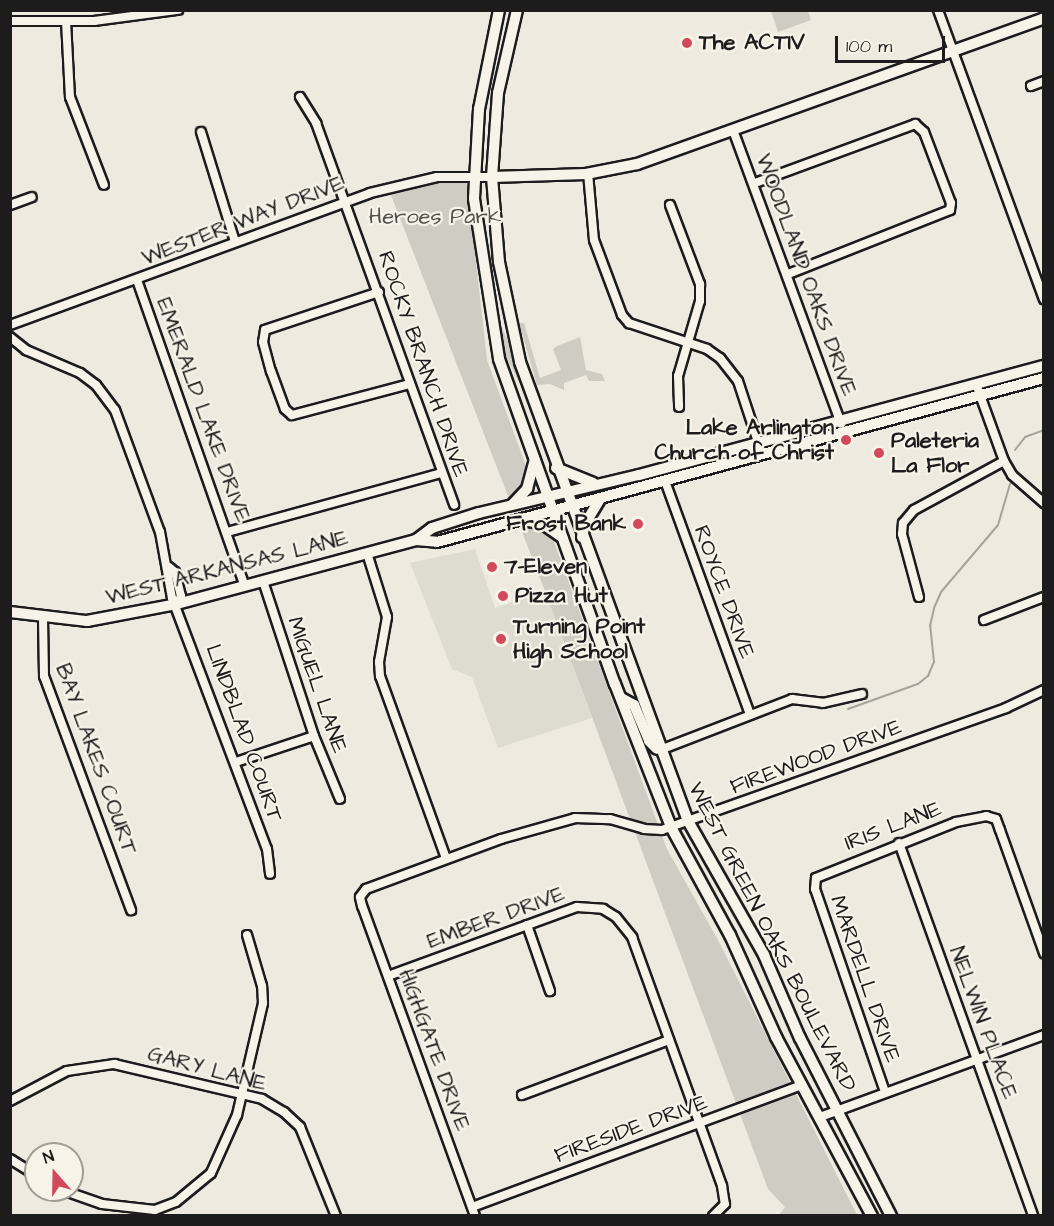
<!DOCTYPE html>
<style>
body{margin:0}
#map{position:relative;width:1054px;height:1226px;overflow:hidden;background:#eeeae0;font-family:"Architects Daughter",sans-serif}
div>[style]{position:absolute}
.built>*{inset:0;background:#dedbd1}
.green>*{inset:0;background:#cfccc3}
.stream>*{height:2px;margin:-1px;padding:0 1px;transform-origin:1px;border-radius:1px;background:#a6a39d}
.roads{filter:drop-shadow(2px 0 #1c1c1c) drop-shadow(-2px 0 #1c1c1c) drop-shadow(0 2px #1c1c1c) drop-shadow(0 -2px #1c1c1c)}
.street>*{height:8px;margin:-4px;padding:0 4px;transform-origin:4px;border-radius:4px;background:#f7f3e8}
.secondary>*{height:10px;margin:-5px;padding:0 5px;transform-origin:5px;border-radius:5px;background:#f7f3e8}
.dots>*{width:16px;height:16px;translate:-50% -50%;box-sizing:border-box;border:3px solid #f7f3e8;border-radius:50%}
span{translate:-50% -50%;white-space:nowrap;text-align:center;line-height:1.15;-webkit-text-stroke:4.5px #f7f3e8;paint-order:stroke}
.poi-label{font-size:22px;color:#1c1c1c;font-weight:700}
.left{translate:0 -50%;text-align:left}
.right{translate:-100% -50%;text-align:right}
.park-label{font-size:22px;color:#52514e}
.street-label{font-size:22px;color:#1c1c1c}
.frame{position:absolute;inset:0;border:12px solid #1c1c1c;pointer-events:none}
.north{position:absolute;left:24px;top:1142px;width:60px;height:60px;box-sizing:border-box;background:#f7f3e8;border:2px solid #9f9d96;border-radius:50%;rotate:340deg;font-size:16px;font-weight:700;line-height:24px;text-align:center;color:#1c1c1c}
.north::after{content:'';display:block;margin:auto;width:21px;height:27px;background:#d1495b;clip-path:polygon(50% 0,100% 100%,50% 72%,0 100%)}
.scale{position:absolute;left:835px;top:36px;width:110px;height:27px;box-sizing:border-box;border:3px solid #1c1c1c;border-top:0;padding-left:8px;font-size:18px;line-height:21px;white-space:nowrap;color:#1c1c1c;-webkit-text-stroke:4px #f7f3e8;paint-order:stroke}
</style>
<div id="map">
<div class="built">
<i style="clip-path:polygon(475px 549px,495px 608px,545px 591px,592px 718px,498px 748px,472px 677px,452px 669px,410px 563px)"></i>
</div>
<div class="green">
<i style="clip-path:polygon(771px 11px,808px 11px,811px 20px,778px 32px)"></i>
<i style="clip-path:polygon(438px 180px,467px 181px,487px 360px,667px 849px,718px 940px,857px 1215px,779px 1215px,785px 1207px,768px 1189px,545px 591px,389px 190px)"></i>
<i style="clip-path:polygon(519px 323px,524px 323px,540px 378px,561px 370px,553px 349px,557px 346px,580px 337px,586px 370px,602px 374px,605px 381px,589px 381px,586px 375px,564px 383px,564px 390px,550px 384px,537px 385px)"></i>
<i style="clip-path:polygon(502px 328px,507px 339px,519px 383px,503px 349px)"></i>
</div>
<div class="stream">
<i style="left:1015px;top:450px;width:16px;rotate:-52deg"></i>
<i style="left:1025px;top:437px;width:20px;rotate:-20deg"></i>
<i style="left:848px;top:709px;width:74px;rotate:-19.7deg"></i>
<i style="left:918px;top:684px;width:13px;rotate:-39deg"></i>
<i style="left:928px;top:676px;width:15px;rotate:-67deg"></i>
<i style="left:934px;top:662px;width:36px;rotate:-96deg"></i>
<i style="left:930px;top:626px;width:18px;rotate:-77deg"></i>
<i style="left:934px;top:608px;width:17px;rotate:-66deg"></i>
<i style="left:941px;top:592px;width:88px;rotate:-49.6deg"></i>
<i style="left:998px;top:525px;width:43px;rotate:-73.7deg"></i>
</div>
<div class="roads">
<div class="street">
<i style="left:938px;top:10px;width:308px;rotate:69.9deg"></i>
<i style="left:10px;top:21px;width:84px"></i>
<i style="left:94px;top:21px;width:85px;rotate:-7.5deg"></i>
<i style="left:66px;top:21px;width:76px;rotate:87deg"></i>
<i style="left:70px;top:97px;width:94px;rotate:68.9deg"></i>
<i style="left:1031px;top:86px;width:14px;rotate:-21deg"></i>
<i style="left:300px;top:97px;width:31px;rotate:58deg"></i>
<i style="left:316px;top:123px;width:406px;rotate:70.1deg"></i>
<i style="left:733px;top:130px;width:313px;rotate:69.8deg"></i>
<i style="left:201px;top:132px;width:115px;rotate:72.8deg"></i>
<i style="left:588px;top:173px;width:67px;rotate:84.9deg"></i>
<i style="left:594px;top:240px;width:80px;rotate:69.5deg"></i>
<i style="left:622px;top:315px;width:11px;rotate:49deg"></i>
<i style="left:629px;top:323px;width:82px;rotate:18.4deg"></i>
<i style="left:707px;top:349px;width:16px;rotate:35deg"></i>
<i style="left:720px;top:358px;width:29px;rotate:52deg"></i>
<i style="left:738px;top:381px;width:77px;rotate:71.8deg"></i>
<i style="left:755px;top:183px;width:171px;rotate:-20.2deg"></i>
<i style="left:915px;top:124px;width:12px;rotate:42deg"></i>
<i style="left:924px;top:132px;width:76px;rotate:69.2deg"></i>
<i style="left:951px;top:203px;width:7px;rotate:98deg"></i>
<i style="left:950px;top:210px;width:174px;rotate:158.4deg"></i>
<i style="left:10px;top:205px;width:23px;rotate:-20deg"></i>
<i style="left:670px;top:205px;width:85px;rotate:69.2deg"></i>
<i style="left:700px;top:284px;width:17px;rotate:90deg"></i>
<i style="left:700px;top:301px;width:78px;rotate:106.3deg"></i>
<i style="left:678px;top:376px;width:31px;rotate:88deg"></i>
<i style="left:137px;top:280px;width:324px;rotate:70.6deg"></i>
<i style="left:379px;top:292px;width:120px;rotate:161.6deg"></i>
<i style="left:265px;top:330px;width:12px;rotate:99deg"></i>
<i style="left:263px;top:342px;width:30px;rotate:75deg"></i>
<i style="left:271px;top:371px;width:40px;rotate:69.8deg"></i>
<i style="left:285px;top:409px;width:9px;rotate:41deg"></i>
<i style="left:292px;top:415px;width:121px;rotate:-14.8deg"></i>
<i style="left:10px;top:325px;width:383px;rotate:-20.1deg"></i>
<i style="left:370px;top:193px;width:69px;rotate:-13.4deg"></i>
<i style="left:437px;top:177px;width:55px"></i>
<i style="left:10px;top:337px;width:21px;rotate:39deg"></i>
<i style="left:26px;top:350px;width:59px;rotate:23.1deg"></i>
<i style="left:80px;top:373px;width:20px;rotate:37deg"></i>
<i style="left:96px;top:385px;width:31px;rotate:53deg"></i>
<i style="left:115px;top:410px;width:130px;rotate:69.8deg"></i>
<i style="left:160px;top:532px;width:67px;rotate:79.7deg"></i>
<i style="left:172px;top:598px;width:268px;rotate:69.3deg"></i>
<i style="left:267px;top:849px;width:25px;rotate:83deg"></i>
<i style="left:976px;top:384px;width:82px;rotate:70deg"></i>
<i style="left:1004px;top:461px;width:16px;rotate:60deg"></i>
<i style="left:1012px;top:475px;width:43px;rotate:41.2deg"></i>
<i style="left:665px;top:481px;width:249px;rotate:70deg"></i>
<i style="left:227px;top:532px;width:222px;rotate:-15.4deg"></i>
<i style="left:367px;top:553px;width:67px;rotate:72.6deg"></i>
<i style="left:387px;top:617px;width:46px;rotate:100.1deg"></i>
<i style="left:379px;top:662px;width:14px;rotate:86deg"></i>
<i style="left:380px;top:676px;width:194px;rotate:70.1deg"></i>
<i style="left:169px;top:567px;width:8px;rotate:40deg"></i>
<i style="left:175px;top:572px;width:25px;rotate:76deg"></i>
<i style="left:181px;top:596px;width:9px;rotate:117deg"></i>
<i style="left:263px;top:581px;width:163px;rotate:71.8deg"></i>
<i style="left:314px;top:736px;width:68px;rotate:67.6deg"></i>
<i style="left:919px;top:597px;width:65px;rotate:-105.1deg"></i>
<i style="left:902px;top:534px;width:11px;rotate:-85deg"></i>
<i style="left:903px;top:523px;width:17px;rotate:-50deg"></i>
<i style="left:914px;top:510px;width:102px;rotate:-28.6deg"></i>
<i style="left:43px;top:618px;width:58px;rotate:89deg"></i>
<i style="left:44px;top:676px;width:250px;rotate:69.6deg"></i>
<i style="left:984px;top:620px;width:64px;rotate:-21deg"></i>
<i style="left:660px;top:750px;width:142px;rotate:-21.1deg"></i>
<i style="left:792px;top:699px;width:31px;rotate:7deg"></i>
<i style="left:823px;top:703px;width:40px;rotate:-13deg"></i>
<i style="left:236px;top:762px;width:82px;rotate:-18.4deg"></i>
<i style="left:899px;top:843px;width:396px;rotate:70.2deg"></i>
<i style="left:527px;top:925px;width:70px;rotate:70.8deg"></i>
<i style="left:388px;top:976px;width:201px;rotate:-20.1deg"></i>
<i style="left:577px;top:907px;width:26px;rotate:4deg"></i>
<i style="left:603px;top:909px;width:15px;rotate:32deg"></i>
<i style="left:616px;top:917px;width:26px;rotate:51deg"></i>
<i style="left:632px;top:937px;width:265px;rotate:70.1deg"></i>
<i style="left:722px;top:1186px;width:18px;rotate:81deg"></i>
<i style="left:725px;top:1204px;width:17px;rotate:135deg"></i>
<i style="left:885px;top:1092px;width:215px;rotate:-109deg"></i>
<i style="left:815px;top:889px;width:11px;rotate:-85deg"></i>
<i style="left:816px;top:878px;width:151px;rotate:-21.8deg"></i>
<i style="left:956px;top:822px;width:31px;rotate:-11deg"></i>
<i style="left:986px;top:816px;width:10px;rotate:17deg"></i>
<i style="left:996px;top:819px;width:12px;rotate:70deg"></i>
<i style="left:1000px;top:830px;width:131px;rotate:70.3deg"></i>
<i style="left:522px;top:1095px;width:157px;rotate:-20.5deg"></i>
<i style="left:10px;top:1101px;width:64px;rotate:-27.8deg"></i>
<i style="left:67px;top:1071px;width:48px;rotate:-8.5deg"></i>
<i style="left:114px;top:1064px;width:152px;rotate:13.3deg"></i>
<i style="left:262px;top:1099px;width:26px;rotate:31deg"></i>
<i style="left:284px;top:1112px;width:22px;rotate:43deg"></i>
<i style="left:300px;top:1127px;width:96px;rotate:68deg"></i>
<i style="left:820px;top:1117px;width:239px;rotate:-20.1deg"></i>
<i style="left:10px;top:1159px;width:31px;rotate:32deg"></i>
<i style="left:62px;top:1190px;width:42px;rotate:19.3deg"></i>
<i style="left:102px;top:1204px;width:53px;rotate:6.5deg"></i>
<i style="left:155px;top:1210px;width:22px;rotate:-21deg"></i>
<i style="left:176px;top:1202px;width:45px;rotate:-39.6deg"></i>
<i style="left:211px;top:1173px;width:64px;rotate:-65.9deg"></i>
<i style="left:237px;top:1115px;width:115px;rotate:-76.9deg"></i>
<i style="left:263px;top:1003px;width:17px;rotate:-93deg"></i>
<i style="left:262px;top:986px;width:53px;rotate:-106.4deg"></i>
<i style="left:472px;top:1207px;width:351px;rotate:-20.3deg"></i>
<i style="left:475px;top:1216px;width:330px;rotate:-110deg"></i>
<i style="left:362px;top:906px;width:9px;rotate:-103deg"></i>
<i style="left:360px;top:897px;width:10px;rotate:-53deg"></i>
<i style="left:366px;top:889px;width:144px;rotate:-20.3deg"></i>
<i style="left:501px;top:839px;width:77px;rotate:-15.8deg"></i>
<i style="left:575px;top:818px;width:35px;rotate:2deg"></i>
<i style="left:610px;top:819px;width:35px;rotate:16deg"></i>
<i style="left:644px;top:829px;width:18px;rotate:3deg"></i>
<i style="left:662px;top:830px;width:365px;rotate:-19.5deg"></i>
<i style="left:1006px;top:708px;width:42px;rotate:-25.3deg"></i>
</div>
<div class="secondary">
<i style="left:499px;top:10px;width:101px;rotate:101.4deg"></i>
<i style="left:479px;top:109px;width:90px;rotate:93.2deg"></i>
<i style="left:474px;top:199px;width:162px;rotate:81.1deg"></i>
<i style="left:499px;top:359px;width:345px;rotate:70.4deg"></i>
<i style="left:615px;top:684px;width:154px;rotate:68.6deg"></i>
<i style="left:671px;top:827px;width:123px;rotate:61.4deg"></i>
<i style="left:730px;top:935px;width:112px;rotate:65.7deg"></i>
<i style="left:776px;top:1037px;width:203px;rotate:61.8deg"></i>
<i style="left:517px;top:10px;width:85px;rotate:102.9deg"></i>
<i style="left:498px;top:93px;width:84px;rotate:94.1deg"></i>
<i style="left:492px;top:177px;width:85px;rotate:85.3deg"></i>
<i style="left:499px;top:262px;width:102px;rotate:78.1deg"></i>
<i style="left:520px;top:362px;width:489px;rotate:69.9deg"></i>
<i style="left:688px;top:821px;width:154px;rotate:60.4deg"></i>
<i style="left:764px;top:955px;width:90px;rotate:66.6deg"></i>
<i style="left:800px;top:1038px;width:200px;rotate:62.9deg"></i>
<i style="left:492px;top:177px;width:94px;rotate:-1.8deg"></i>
<i style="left:586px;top:174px;width:52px;rotate:-11.1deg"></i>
<i style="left:637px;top:164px;width:432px;rotate:-19.7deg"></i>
<i style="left:556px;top:468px;width:40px;rotate:22deg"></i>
<i style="left:513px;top:504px;width:21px;rotate:-47deg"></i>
<i style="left:527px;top:489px;width:30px;rotate:-75deg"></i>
<i style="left:524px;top:520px;width:19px;rotate:12deg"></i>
<i style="left:543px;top:524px;width:24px;rotate:35deg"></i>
<i style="left:582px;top:537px;width:13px;rotate:-77deg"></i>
<i style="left:585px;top:524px;width:29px;rotate:-59deg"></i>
<i style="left:416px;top:540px;width:20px;rotate:-37deg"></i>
<i style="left:432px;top:528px;width:49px;rotate:-17.7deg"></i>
<i style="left:479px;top:513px;width:164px;rotate:-13.4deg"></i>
<i style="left:639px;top:475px;width:419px;rotate:-15.1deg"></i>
<i style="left:10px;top:612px;width:78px;rotate:6.7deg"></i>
<i style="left:87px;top:621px;width:92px;rotate:-10.7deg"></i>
<i style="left:177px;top:604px;width:247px;rotate:-15deg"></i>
<i style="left:416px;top:540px;width:21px;rotate:5deg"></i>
<i style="left:437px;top:542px;width:629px;rotate:-15.12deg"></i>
<i style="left:621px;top:698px;width:15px;rotate:28deg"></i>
<i style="left:634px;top:705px;width:39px;rotate:67deg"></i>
<i style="left:649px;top:741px;width:11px;rotate:45deg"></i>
</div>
</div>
<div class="dots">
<i style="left:687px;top:43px;background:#d1495b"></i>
<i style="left:846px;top:440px;background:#d1495b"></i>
<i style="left:879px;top:453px;background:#d1495b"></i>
<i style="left:638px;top:524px;background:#d1495b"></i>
<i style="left:492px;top:567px;background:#d1495b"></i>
<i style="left:503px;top:596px;background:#d1495b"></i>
<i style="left:501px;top:639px;background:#d1495b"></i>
</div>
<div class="poi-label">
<span class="left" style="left:699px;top:43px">The ACTIV</span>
<span class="right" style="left:834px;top:440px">Lake Arlington<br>Church of Christ</span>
<span class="left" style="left:891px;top:453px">Paleteria<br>La Flor</span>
<span class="right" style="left:626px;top:524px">Frost Bank</span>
<span class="left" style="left:504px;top:567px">7-Eleven</span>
<span class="left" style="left:515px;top:596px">Pizza Hut</span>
<span class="left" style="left:513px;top:639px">Turning Point<br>High School</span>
</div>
<div class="park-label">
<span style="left:435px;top:217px">Heroes Park</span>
</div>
<div class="street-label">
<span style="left:243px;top:221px;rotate:-21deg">WESTER WAY DRIVE</span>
<span style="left:806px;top:275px;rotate:70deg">WOODLAND OAKS DRIVE</span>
<span style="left:423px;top:364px;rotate:71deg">ROCKY BRANCH DRIVE</span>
<span style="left:203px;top:410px;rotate:70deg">EMERALD LAKE DRIVE</span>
<span style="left:227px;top:568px;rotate:-14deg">WEST ARKANSAS LANE</span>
<span style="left:724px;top:592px;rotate:70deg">ROYCE DRIVE</span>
<span style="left:317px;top:685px;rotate:71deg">MIGUEL LANE</span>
<span style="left:244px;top:733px;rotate:70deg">LINDBLAD COURT</span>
<span style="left:816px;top:757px;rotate:-20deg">FIREWOOD DRIVE</span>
<span style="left:96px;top:759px;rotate:70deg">BAY LAKES COURT</span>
<span style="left:893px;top:826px;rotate:-21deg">IRIS LANE</span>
<span style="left:496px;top:918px;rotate:-20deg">EMBER DRIVE</span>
<span style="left:772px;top:937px;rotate:63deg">WEST GREEN OAKS BOULEVARD</span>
<span style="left:865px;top:979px;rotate:71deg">MARDELL DRIVE</span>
<span style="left:983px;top:1023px;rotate:70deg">NELWIN PLACE</span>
<span style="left:434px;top:1050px;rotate:70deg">HIGHGATE DRIVE</span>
<span style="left:207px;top:1069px;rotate:15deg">GARY LANE</span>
<span style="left:631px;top:1129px;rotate:-20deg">FIRESIDE DRIVE</span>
</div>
<div class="frame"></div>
<div class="north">N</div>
<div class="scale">100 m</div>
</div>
